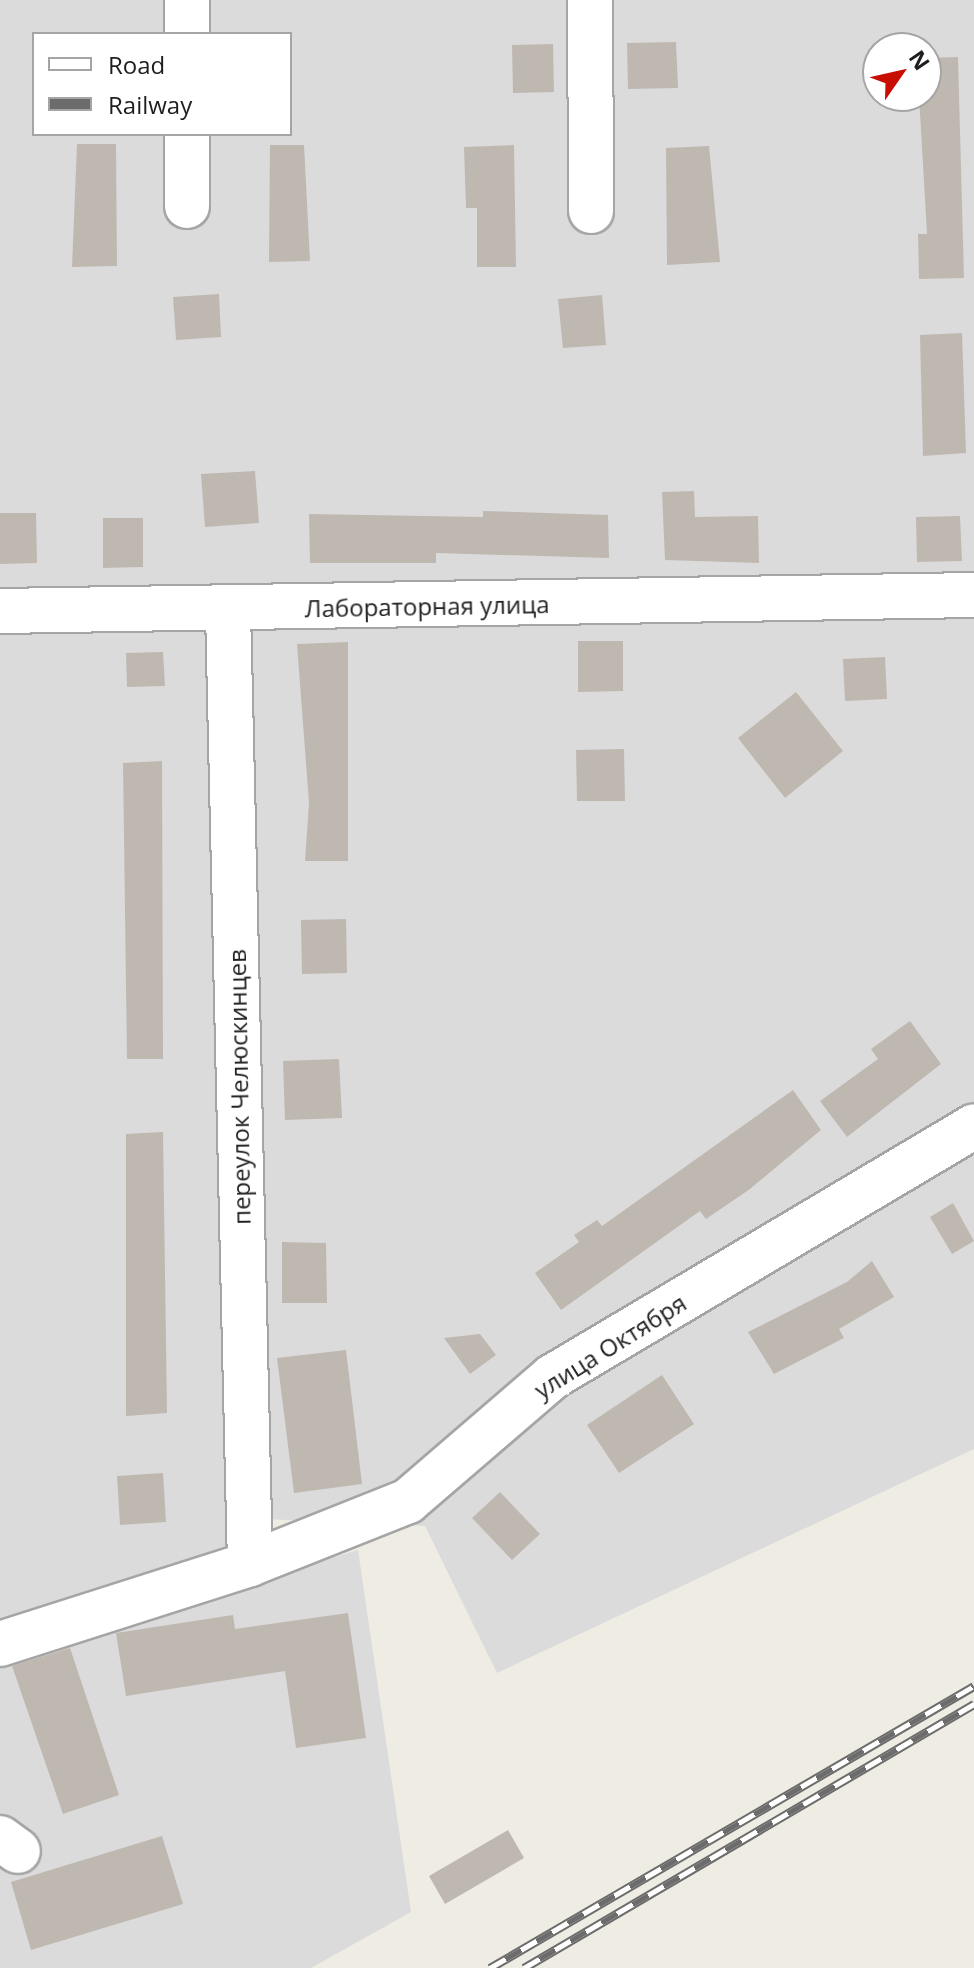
<!DOCTYPE html>
<meta charset="utf-8">
<style>
body{margin:0}
#map{position:relative;width:974px;height:1968px;overflow:hidden;background:#efece4;font-family:"Open Sans",sans-serif}
div>[style]{position:absolute}
.residential>*{inset:0;background:#dcdbdb}
.building>*{inset:0;background:#bfb8b0}
.roads{filter:drop-shadow(2px 0 #a5a5a5) drop-shadow(-2px 0 #a5a5a5) drop-shadow(0 2px #a5a5a5) drop-shadow(0 -2px #a5a5a5)}
.minor>*{height:44px;margin:-22px;padding:0 22px;transform-origin:22px;border-radius:22px;background:#fff}
.rail>*{height:9px;margin-top:-4.5px;transform-origin:0;background:repeating-linear-gradient(90deg,#fff 0 18px,#6c6c6c 0 36px);box-sizing:border-box;border-block:2px solid #6c6c6c}
span{translate:-50% -50%;white-space:nowrap;text-align:center;line-height:1.15;-webkit-text-stroke:8px #fff;paint-order:stroke}
.street-label{font-size:24px;color:#1e1e1e}
.legend{position:absolute;left:32px;top:32px;width:260px;height:104px;box-sizing:border-box;background:#fff;border:2px solid #a5a5a5;margin:0;padding:10px 14px;list-style:none;font-size:24px;color:#1e1e1e}
.legend li{display:flex;align-items:center;gap:16px;height:40px}
.legend b{width:40px;border:2px solid #a5a5a5}
.north{position:absolute;left:862px;top:32px;width:80px;height:80px;box-sizing:border-box;background:#fff;border:2px solid #a5a5a5;border-radius:50%;rotate:56deg;font-size:22px;font-weight:700;line-height:32px;text-align:center;color:#1e1e1e}
.north::after{content:'';display:block;margin:auto;width:28px;height:36px;background:#c80d03;clip-path:polygon(50% 0,100% 100%,50% 72%,0 100%)}
</style>
<div id="map">
<div class="residential">
<i style="clip-path:polygon(evenodd,0 0,974px 0,974px 579px,206px 585px,232px 1547px,0 1623px,0 0,34px 34px,290px 34px,290px 134px,34px 134px,34px 34px,0 0,878px 48px,926px 48px,926px 96px,878px 96px,878px 48px)"></i>
<i style="clip-path:polygon(974px 612px,974px 1449px,497px 1673px,425px 1526px,264px 1519px,248px 624px)"></i>
<i style="clip-path:polygon(358px 1550px,411px 1912px,311px 1968px,0 1968px,0 1657px)"></i>
</div>
<div class="building">
<i style="clip-path:polygon(676px 42px,678px 88px,628px 89px,627px 43px)"></i>
<i style="clip-path:polygon(553px 44px,554px 92px,513px 93px,512px 45px)"></i>
<i style="clip-path:polygon(958px 57px,964px 278px,919px 279px,918px 234px,927px 234px,919px 96px,926px 96px,926px 58px)"></i>
<i style="clip-path:polygon(77px 144px,116px 144px,117px 266px,72px 267px)"></i>
<i style="clip-path:polygon(270px 145px,304px 145px,310px 261px,269px 262px)"></i>
<i style="clip-path:polygon(514px 145px,516px 267px,477px 267px,477px 208px,466px 208px,464px 147px)"></i>
<i style="clip-path:polygon(709px 146px,720px 262px,667px 265px,666px 148px)"></i>
<i style="clip-path:polygon(219px 294px,221px 337px,176px 340px,173px 297px)"></i>
<i style="clip-path:polygon(602px 295px,606px 345px,563px 348px,558px 299px)"></i>
<i style="clip-path:polygon(962px 333px,966px 453px,923px 456px,920px 335px)"></i>
<i style="clip-path:polygon(255px 471px,259px 523px,205px 527px,201px 474px)"></i>
<i style="clip-path:polygon(694px 491px,695px 517px,758px 516px,759px 563px,665px 560px,662px 492px)"></i>
<i style="clip-path:polygon(483px 511px,608px 515px,609px 558px,436px 553px,436px 563px,310px 563px,309px 514px,483px 517px)"></i>
<i style="clip-path:polygon(0 513px,36px 513px,37px 563px,0 564px)"></i>
<i style="clip-path:polygon(960px 516px,962px 561px,917px 562px,916px 517px)"></i>
<i style="clip-path:polygon(103px 518px,143px 518px,143px 567px,103px 568px)"></i>
<i style="clip-path:polygon(578px 641px,623px 641px,623px 691px,578px 692px)"></i>
<i style="clip-path:polygon(348px 642px,348px 861px,305px 861px,309px 803px,297px 644px)"></i>
<i style="clip-path:polygon(163px 652px,165px 686px,127px 687px,126px 653px)"></i>
<i style="clip-path:polygon(885px 657px,887px 699px,845px 701px,843px 659px)"></i>
<i style="clip-path:polygon(796px 692px,843px 751px,785px 798px,738px 738px)"></i>
<i style="clip-path:polygon(624px 749px,625px 801px,577px 801px,576px 750px)"></i>
<i style="clip-path:polygon(162px 761px,163px 1059px,127px 1059px,123px 763px)"></i>
<i style="clip-path:polygon(346px 919px,347px 973px,302px 974px,301px 920px)"></i>
<i style="clip-path:polygon(910px 1021px,941px 1064px,847px 1137px,820px 1101px,878px 1059px,871px 1049px)"></i>
<i style="clip-path:polygon(339px 1059px,342px 1118px,285px 1120px,283px 1061px)"></i>
<i style="clip-path:polygon(793px 1090px,821px 1130px,750px 1189px,706px 1219px,700px 1211px,561px 1310px,535px 1273px,579px 1242px,574px 1235px,597px 1220px,602px 1226px)"></i>
<i style="clip-path:polygon(163px 1132px,167px 1413px,126px 1416px,126px 1134px)"></i>
<i style="clip-path:polygon(953px 1203px,974px 1241px,952px 1254px,930px 1217px)"></i>
<i style="clip-path:polygon(282px 1242px,326px 1243px,327px 1303px,282px 1303px)"></i>
<i style="clip-path:polygon(872px 1261px,894px 1297px,839px 1329px,844px 1338px,774px 1374px,748px 1332px,847px 1282px)"></i>
<i style="clip-path:polygon(480px 1334px,496px 1355px,470px 1374px,444px 1338px)"></i>
<i style="clip-path:polygon(346px 1350px,362px 1484px,294px 1493px,277px 1358px)"></i>
<i style="clip-path:polygon(662px 1375px,694px 1424px,619px 1473px,587px 1425px)"></i>
<i style="clip-path:polygon(163px 1473px,166px 1522px,120px 1525px,117px 1476px)"></i>
<i style="clip-path:polygon(500px 1492px,540px 1534px,512px 1560px,472px 1518px)"></i>
<i style="clip-path:polygon(348px 1613px,366px 1738px,296px 1748px,285px 1671px,126px 1696px,116px 1633px,233px 1615px,235px 1629px)"></i>
<i style="clip-path:polygon(70px 1648px,119px 1795px,63px 1814px,12px 1666px)"></i>
<i style="clip-path:polygon(508px 1830px,524px 1858px,445px 1904px,429px 1876px)"></i>
<i style="clip-path:polygon(162px 1836px,183px 1904px,31px 1950px,11px 1882px)"></i>
</div>
<div class="roads">
<div class="minor">
<i style="left:187px;top:0;width:34px;rotate:90deg"></i>
<i style="left:590px;top:0;width:211px;rotate:89.7deg"></i>
<i style="left:187px;top:134px;width:72px;rotate:90deg"></i>
<i style="left:228px;top:610px;width:954px;rotate:88.68deg"></i>
<i style="left:0;top:611px;width:974px;rotate:-0.94deg"></i>
<i style="left:0;top:1644px;width:262px;rotate:-17.7deg"></i>
<i style="left:250px;top:1564px;width:170px;rotate:-21.7deg"></i>
<i style="left:408px;top:1501px;width:190px;rotate:-40.7deg"></i>
<i style="left:552px;top:1377px;width:491px;rotate:-30.7deg"></i>
<i style="left:0;top:1838px;width:22px;rotate:36deg"></i>
</div>
</div>
<div class="rail">
<i style="left:490px;top:1968px;width:560px;rotate:-30.23deg"></i>
<i style="left:524px;top:1968px;width:522px;rotate:-30.4deg"></i>
</div>
<div class="street-label">
<span style="left:427px;top:606px;rotate:-1deg">Лабораторная улица</span>
<span style="left:239px;top:1087px;rotate:-91deg">переулок Челюскинцев</span>
<span style="left:610px;top:1346px;rotate:-32deg">улица Октября</span>
</div>
<ul class="legend">
<li><b style="height:10px;background:#fff"></b>Road</li>
<li><b style="height:10px;background:#6c6c6c"></b>Railway</li>
</ul>
<div class="north">N</div>
</div>
